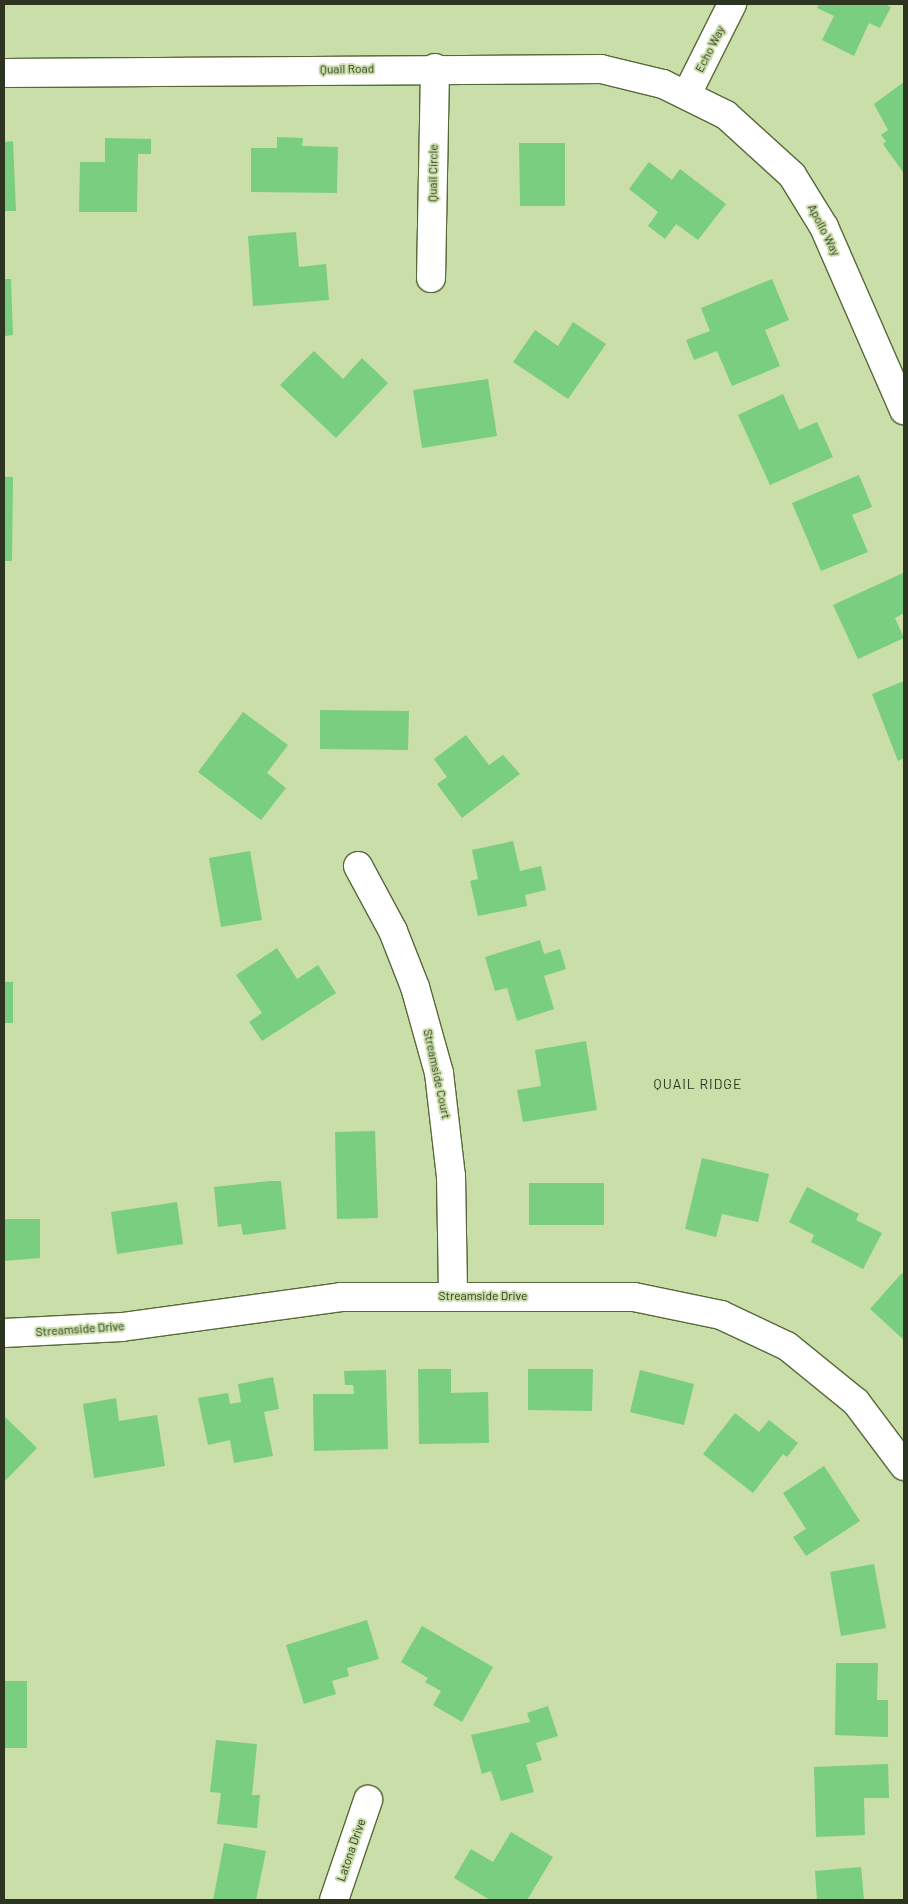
<!DOCTYPE html>
<style>
body{margin:0}
#map{position:relative;width:908px;height:1904px;overflow:hidden;background:#c9dea8;font-family:Barlow,sans-serif}
div>[style]{position:absolute}
.building>*{inset:0;background:#7ace7f}
.roads{filter:drop-shadow(1px 0 #576938) drop-shadow(-1px 0 #576938) drop-shadow(0 1px #576938) drop-shadow(0 -1px #576938)}
.minor>*{height:28px;margin:-14px;padding:0 14px;transform-origin:14px;border-radius:14px;background:#fff}
span{translate:-50% -50%;white-space:nowrap;text-align:center;line-height:1.15;-webkit-text-stroke:4px #c9dea8;paint-order:stroke}
.street-label{font-size:12px;color:#2d3520}
.neighbourhood-label{font-size:14px;color:#2d3520;letter-spacing:1px}
.frame{position:absolute;inset:0;border:5px solid #2d3520;pointer-events:none}
</style>
<div id="map">
<div class="building">
<i style="clip-path:polygon(819px 4px,884px 4px,891px 7px,880px 28px,869px 23px,854px 56px,822px 40px,834px 16px,817px 8px)"></i>
<i style="clip-path:polygon(904px 82px,904px 171px,903px 172px,883px 144px,886px 141px,881px 135px,888px 130px,874px 104px)"></i>
<i style="clip-path:polygon(277px 137px,303px 138px,302px 146px,338px 147px,337px 193px,251px 192px,251px 148px,277px 148px)"></i>
<i style="clip-path:polygon(105px 138px,151px 139px,151px 154px,138px 154px,137px 212px,79px 212px,80px 162px,105px 162px)"></i>
<i style="clip-path:polygon(13px 141px,16px 211px,4px 211px,4px 142px)"></i>
<i style="clip-path:polygon(519px 143px,565px 143px,565px 206px,520px 206px)"></i>
<i style="clip-path:polygon(649px 162px,672px 180px,680px 169px,726px 204px,698px 240px,676px 224px,665px 239px,648px 226px,658px 212px,629px 189px)"></i>
<i style="clip-path:polygon(296px 232px,299px 267px,326px 264px,329px 300px,253px 306px,248px 236px)"></i>
<i style="clip-path:polygon(4px 279px,11px 279px,13px 335px,4px 336px)"></i>
<i style="clip-path:polygon(772px 279px,789px 320px,765px 330px,780px 366px,732px 386px,717px 351px,694px 360px,686px 340px,710px 331px,701px 308px)"></i>
<i style="clip-path:polygon(573px 322px,606px 344px,568px 399px,513px 362px,535px 330px,558px 346px)"></i>
<i style="clip-path:polygon(314px 351px,343px 379px,362px 358px,388px 383px,336px 438px,280px 385px)"></i>
<i style="clip-path:polygon(488px 379px,497px 436px,422px 448px,413px 390px)"></i>
<i style="clip-path:polygon(783px 394px,799px 430px,817px 422px,833px 457px,770px 485px,738px 415px)"></i>
<i style="clip-path:polygon(859px 475px,872px 507px,852px 515px,868px 552px,821px 571px,792px 503px)"></i>
<i style="clip-path:polygon(4px 477px,13px 477px,12px 561px,4px 561px)"></i>
<i style="clip-path:polygon(903px 573px,904px 613px,895px 618px,904px 638px,858px 659px,833px 605px)"></i>
<i style="clip-path:polygon(904px 681px,904px 758px,898px 761px,872px 694px)"></i>
<i style="clip-path:polygon(320px 710px,409px 711px,408px 750px,320px 749px)"></i>
<i style="clip-path:polygon(243px 712px,288px 745px,267px 773px,286px 788px,261px 820px,198px 772px)"></i>
<i style="clip-path:polygon(466px 735px,489px 765px,503px 755px,520px 774px,462px 818px,437px 784px,447px 777px,434px 759px)"></i>
<i style="clip-path:polygon(513px 841px,520px 871px,541px 866px,546px 890px,525px 895px,527px 906px,478px 916px,470px 881px,478px 879px,472px 850px)"></i>
<i style="clip-path:polygon(250px 851px,262px 920px,221px 927px,209px 858px)"></i>
<i style="clip-path:polygon(540px 940px,544px 954px,560px 949px,566px 969px,544px 976px,554px 1009px,517px 1021px,507px 988px,495px 991px,485px 957px)"></i>
<i style="clip-path:polygon(277px 948px,297px 979px,318px 965px,336px 993px,262px 1041px,249px 1022px,262px 1013px,236px 975px)"></i>
<i style="clip-path:polygon(4px 982px,13px 982px,13px 1023px,4px 1023px)"></i>
<i style="clip-path:polygon(586px 1041px,597px 1110px,523px 1122px,517px 1090px,541px 1086px,535px 1050px)"></i>
<i style="clip-path:polygon(375px 1131px,378px 1218px,337px 1219px,335px 1132px)"></i>
<i style="clip-path:polygon(702px 1158px,769px 1174px,758px 1222px,722px 1214px,716px 1237px,685px 1229px)"></i>
<i style="clip-path:polygon(270px 1181px,281px 1181px,286px 1229px,243px 1235px,241px 1224px,218px 1227px,214px 1187px)"></i>
<i style="clip-path:polygon(529px 1183px,604px 1183px,604px 1225px,529px 1225px)"></i>
<i style="clip-path:polygon(807px 1187px,859px 1214px,856px 1220px,882px 1233px,863px 1269px,811px 1242px,814px 1235px,789px 1222px)"></i>
<i style="clip-path:polygon(177px 1202px,183px 1244px,117px 1254px,111px 1212px)"></i>
<i style="clip-path:polygon(4px 1219px,40px 1219px,40px 1258px,4px 1261px)"></i>
<i style="clip-path:polygon(902px 1273px,904px 1275px,904px 1340px,870px 1309px)"></i>
<i style="clip-path:polygon(418px 1369px,451px 1369px,451px 1393px,488px 1392px,489px 1443px,419px 1444px)"></i>
<i style="clip-path:polygon(528px 1369px,593px 1369px,592px 1411px,528px 1410px)"></i>
<i style="clip-path:polygon(386px 1370px,388px 1449px,314px 1451px,313px 1394px,354px 1394px,353px 1385px,345px 1385px,344px 1371px)"></i>
<i style="clip-path:polygon(640px 1370px,694px 1384px,684px 1425px,630px 1412px)"></i>
<i style="clip-path:polygon(273px 1377px,279px 1409px,264px 1412px,273px 1456px,234px 1463px,230px 1440px,208px 1445px,198px 1398px,228px 1393px,230px 1404px,241px 1402px,238px 1384px)"></i>
<i style="clip-path:polygon(116px 1398px,119px 1421px,157px 1415px,165px 1466px,94px 1478px,83px 1404px)"></i>
<i style="clip-path:polygon(735px 1413px,759px 1432px,769px 1420px,798px 1443px,787px 1457px,783px 1454px,753px 1493px,703px 1454px)"></i>
<i style="clip-path:polygon(4px 1416px,37px 1448px,4px 1482px)"></i>
<i style="clip-path:polygon(824px 1466px,860px 1521px,806px 1556px,793px 1537px,806px 1529px,783px 1493px)"></i>
<i style="clip-path:polygon(874px 1564px,886px 1628px,841px 1636px,830px 1572px)"></i>
<i style="clip-path:polygon(367px 1620px,379px 1659px,347px 1668px,349px 1676px,332px 1681px,336px 1694px,304px 1704px,286px 1645px)"></i>
<i style="clip-path:polygon(422px 1626px,493px 1667px,462px 1722px,433px 1705px,441px 1691px,425px 1682px,428px 1678px,401px 1662px)"></i>
<i style="clip-path:polygon(836px 1663px,878px 1663px,877px 1700px,888px 1700px,888px 1737px,835px 1735px)"></i>
<i style="clip-path:polygon(4px 1681px,27px 1681px,27px 1748px,4px 1748px)"></i>
<i style="clip-path:polygon(548px 1706px,558px 1736px,536px 1743px,542px 1760px,526px 1765px,534px 1792px,501px 1801px,491px 1771px,482px 1774px,471px 1735px,530px 1722px,527px 1713px)"></i>
<i style="clip-path:polygon(216px 1740px,257px 1744px,252px 1795px,260px 1795px,257px 1828px,217px 1824px,221px 1793px,210px 1792px)"></i>
<i style="clip-path:polygon(888px 1764px,889px 1798px,864px 1798px,865px 1835px,816px 1837px,814px 1767px)"></i>
<i style="clip-path:polygon(511px 1832px,553px 1857px,527px 1900px,490px 1900px,454px 1878px,471px 1849px,493px 1862px)"></i>
<i style="clip-path:polygon(224px 1843px,266px 1851px,256px 1900px,213px 1900px)"></i>
<i style="clip-path:polygon(861px 1867px,864px 1900px,817px 1900px,815px 1871px)"></i>
</div>
<div class="roads">
<div class="minor">
<i style="left:4px;top:73px;width:597px;rotate:-0.38deg"></i>
<i style="left:601px;top:69px;width:64px;rotate:13.6deg"></i>
<i style="left:663px;top:84px;width:70px;rotate:26.2deg"></i>
<i style="left:726px;top:115px;width:89px;rotate:42.3deg"></i>
<i style="left:792px;top:175px;width:61px;rotate:58.4deg"></i>
<i style="left:824px;top:227px;width:200px;rotate:66.4deg"></i>
<i style="left:687px;top:94px;width:101px;rotate:-63.4deg"></i>
<i style="left:431px;top:278px;width:210px;rotate:-88.9deg"></i>
<i style="left:358px;top:866px;width:74px;rotate:61.7deg"></i>
<i style="left:393px;top:931px;width:60px;rotate:68.6deg"></i>
<i style="left:415px;top:987px;width:89px;rotate:74.4deg"></i>
<i style="left:439px;top:1073px;width:104px;rotate:83.4deg"></i>
<i style="left:451px;top:1176px;width:120px;rotate:89deg"></i>
<i style="left:4px;top:1333px;width:118px;rotate:-2.9deg"></i>
<i style="left:122px;top:1327px;width:221px;rotate:-7.8deg"></i>
<i style="left:341px;top:1297px;width:293px"></i>
<i style="left:634px;top:1297px;width:89px;rotate:11.7deg"></i>
<i style="left:721px;top:1315px;width:73px;rotate:25.2deg"></i>
<i style="left:787px;top:1346px;width:89px;rotate:39.1deg"></i>
<i style="left:856px;top:1402px;width:80px;rotate:53.1deg"></i>
<i style="left:334px;top:1900px;width:106px;rotate:-71.2deg"></i>
</div>
</div>
<div class="street-label">
<span style="left:710px;top:49px;rotate:-63deg">Echo Way</span>
<span style="left:347px;top:69px;rotate:-1deg">Quail Road</span>
<span style="left:433px;top:173px;rotate:-89deg">Quail Circle</span>
<span style="left:824px;top:230px;rotate:63deg">Apollo Way</span>
<span style="left:437px;top:1074px;rotate:78deg">Streamside Court</span>
<span style="left:483px;top:1296px">Streamside Drive</span>
<span style="left:80px;top:1329px;rotate:-4deg">Streamside Drive</span>
<span style="left:351px;top:1850px;rotate:-71deg">Latona Drive</span>
</div>
<div class="neighbourhood-label">
<span style="left:698px;top:1084px">QUAIL RIDGE</span>
</div>
<div class="frame"></div>
</div>
